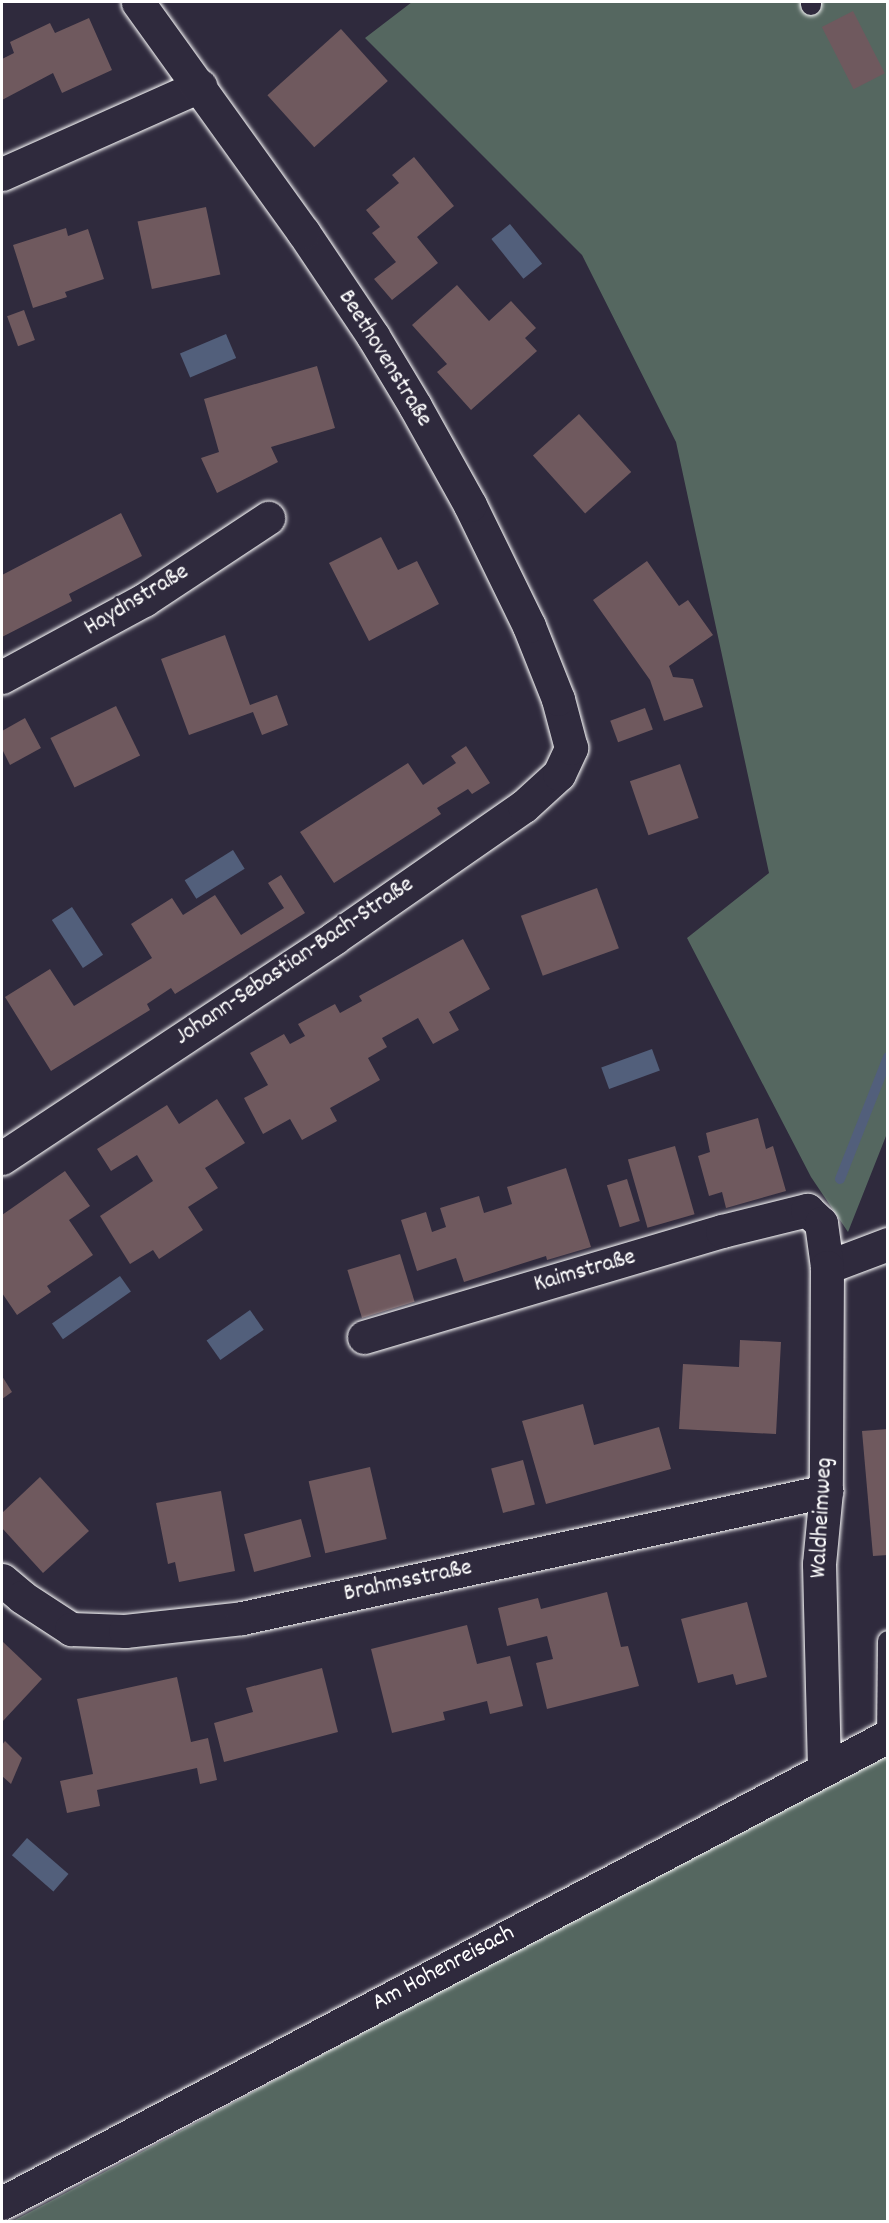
<!DOCTYPE html>
<html>
<head>
<meta charset="utf-8">
<style>
	body { margin:0 }
	#map { position:relative; width:889px; height:2223px; overflow:hidden; background:#2f2a3d; font-family:Dekko,sans-serif }
	div>[style] { position:absolute }
	[style*='--x'] { left:calc(var(--x)*1px); top:calc(var(--y)*1px); width:calc(var(--w)*1px); rotate:calc(var(--a)*1deg) }
	.green>* { inset:0; background:#556760 }
	.water>* { inset:0; background:#525f7b; transform-origin:0 0 }
	.stream>* { height:10px; margin:-5px; padding:0 5px; transform-origin:5px; border-radius:5px; background:#525f7b }
	.building>* { inset:0; background:#6f595e; transform-origin:0 0 }
	.roads { filter:drop-shadow(0 0 2px #fff) drop-shadow(0 0 2px #fff) }
	.service>* { height:20px; margin:-10px; padding:0 10px; transform-origin:10px; border-radius:10px; background:#2f2a3d }
	.minor>* { height:33px; margin:-16.5px; padding:0 16.5px; transform-origin:16.5px; border-radius:16.5px; background:#2f2a3d }
	span { translate:-50% -50%; white-space:nowrap; text-align:center; line-height:1.15; -webkit-text-stroke:4.5px #2f2a3d; paint-order:stroke }
	.street-label { font-size:24px; color:#fff }
	.frame { position:absolute; inset:0; border:3px solid #fff; pointer-events:none }
</style>
</head>
<body>
<div id="map">
	<div class="green">
		<i style="clip-path:polygon(412px 2px,887px 2px,888px 1131px,848px 1232px,811px 1177px,687px 938px,769px 873px,676px 442px,582px 255px,365px 38px)"></i>
		<i style="clip-path:polygon(887px 1750px,887px 2221px,11px 2222px,58px 2197px)"></i>
	</div>
	<div class="water">
		<i style="left:510px;top:224px;width:51px;height:24px;rotate:51deg"></i>
		<i style="left:226px;top:334px;width:26px;height:50px;rotate:67deg"></i>
		<i style="left:233px;top:850px;width:22px;height:57px;rotate:58deg"></i>
		<i style="left:72px;top:907px;width:57px;height:24px;rotate:57deg"></i>
		<i style="left:652px;top:1049px;width:23px;height:54px;rotate:70deg"></i>
		<i style="left:120px;top:1276px;width:19px;height:83px;rotate:55deg"></i>
		<i style="left:250px;top:1310px;width:24px;height:53px;rotate:55deg"></i>
		<i style="left:27px;top:1838px;width:55px;height:23px;rotate:41deg"></i>
	</div>
	<div class="stream">
		<i style="--x:840;--y:1179;--w:131;--a:-68.5"></i>
	</div>
	<div class="building">
		<i style="left:853px;top:11px;width:70px;height:35px;rotate:63deg"></i>
		<i style="clip-path:polygon(89px 18px,112px 70px,62px 93px,53px 73px,2px 100px,2px 59px,14px 53px,10px 42px,50px 23px,55px 33px)"></i>
		<i style="left:341px;top:29px;width:70px;height:99px;rotate:48deg"></i>
		<i style="clip-path:polygon(414px 157px,454px 206px,417px 237px,438px 263px,392px 300px,374px 279px,396px 262px,372px 233px,380px 227px,366px 210px,399px 183px,392px 175px)"></i>
		<i style="left:206px;top:207px;width:69px;height:70px;rotate:78deg"></i>
		<i style="clip-path:polygon(66px 228px,68px 236px,88px 229px,104px 279px,65px 292px,67px 297px,33px 308px,13px 245px)"></i>
		<i style="clip-path:polygon(457px 285px,489px 321px,511px 301px,536px 328px,525px 338px,537px 351px,471px 410px,437px 372px,447px 364px,412px 325px)"></i>
		<i style="left:24px;top:310px;width:32px;height:18px;rotate:70deg"></i>
		<i style="clip-path:polygon(317px 366px,335px 428px,271px 447px,278px 462px,217px 493px,201px 458px,219px 452px,204px 399px)"></i>
		<i style="left:579px;top:414px;width:78px;height:62px;rotate:48deg"></i>
		<i style="clip-path:polygon(121px 513px,142px 556px,69px 594px,72px 601px,2px 637px,2px 575px)"></i>
		<i style="clip-path:polygon(381px 537px,398px 570px,417px 561px,439px 604px,369px 641px,329px 563px)"></i>
		<i style="clip-path:polygon(647px 561px,679px 606px,688px 600px,713px 635px,669px 666px,673px 677px,693px 679px,703px 707px,664px 721px,650px 680px,593px 600px)"></i>
		<i style="clip-path:polygon(225px 635px,250px 705px,277px 695px,288px 725px,262px 735px,253px 712px,189px 735px,161px 659px)"></i>
		<i style="left:116px;top:706px;width:55px;height:73px;rotate:64deg"></i>
		<i style="left:645px;top:708px;width:23px;height:37px;rotate:70deg"></i>
		<i style="clip-path:polygon(25px 718px,41px 748px,10px 765px,2px 749px,2px 731px)"></i>
		<i style="clip-path:polygon(466px 746px,490px 783px,472px 794px,468px 789px,437px 808px,441px 814px,334px 883px,300px 832px,408px 763px,423px 785px,456px 763px,451px 756px)"></i>
		<i style="left:680px;top:764px;width:57px;height:53px;rotate:71deg"></i>
		<i style="clip-path:polygon(281px 875px,305px 913px,175px 994px,171px 988px,147px 1004px,150px 1010px,51px 1071px,5px 997px,50px 969px,74px 1006px,152px 958px,131px 924px,172px 898px,183px 915px,215px 895px,241px 935px,284px 908px,268px 883px)"></i>
		<i style="left:597px;top:888px;width:64px;height:81px;rotate:70deg"></i>
		<i style="clip-path:polygon(463px 939px,490px 989px,449px 1012px,459px 1030px,433px 1044px,418px 1018px,382px 1038px,387px 1047px,368px 1058px,380px 1080px,330px 1108px,337px 1121px,302px 1140px,290px 1119px,263px 1134px,244px 1098px,268px 1085px,250px 1053px,284px 1034px,290px 1044px,305px 1036px,298px 1024px,335px 1004px,340px 1013px,362px 1001px,359px 996px)"></i>
		<i style="clip-path:polygon(217px 1099px,245px 1143px,205px 1168px,218px 1188px,188px 1207px,203px 1230px,159px 1259px,153px 1250px,130px 1264px,100px 1216px,153px 1181px,137px 1155px,111px 1171px,97px 1149px,167px 1105px,179px 1124px)"></i>
		<i style="clip-path:polygon(758px 1118px,766px 1149px,773px 1146px,786px 1191px,726px 1208px,722px 1192px,709px 1196px,698px 1156px,710px 1152px,706px 1133px)"></i>
		<i style="left:675px;top:1146px;width:71px;height:49px;rotate:74deg"></i>
		<i style="clip-path:polygon(566px 1168px,591px 1247px,547px 1260px,546px 1256px,464px 1282px,456px 1258px,417px 1271px,401px 1220px,426px 1212px,432px 1232px,446px 1227px,440px 1208px,479px 1196px,484px 1213px,512px 1204px,507px 1187px)"></i>
		<i style="clip-path:polygon(65px 1171px,90px 1206px,69px 1220px,93px 1255px,47px 1286px,51px 1292px,17px 1315px,2px 1293px,2px 1215px)"></i>
		<i style="left:627px;top:1179px;width:44px;height:21px;rotate:73deg"></i>
		<i style="left:400px;top:1254px;width:50px;height:55px;rotate:73deg"></i>
		<i style="clip-path:polygon(740px 1340px,781px 1342px,776px 1434px,679px 1429px,683px 1364px,739px 1367px)"></i>
		<i style="clip-path:polygon(2px 1376px,12px 1392px,2px 1399px)"></i>
		<i style="clip-path:polygon(583px 1404px,594px 1445px,659px 1427px,671px 1469px,546px 1504px,522px 1421px)"></i>
		<i style="clip-path:polygon(888px 1429px,888px 1555px,873px 1556px,862px 1431px)"></i>
		<i style="left:523px;top:1460px;width:46px;height:33px;rotate:75deg"></i>
		<i style="left:370px;top:1467px;width:74px;height:63px;rotate:77deg"></i>
		<i style="clip-path:polygon(40px 1477px,89px 1531px,43px 1573px,2px 1528px,2px 1513px)"></i>
		<i style="clip-path:polygon(221px 1491px,235px 1571px,179px 1582px,175px 1562px,168px 1564px,156px 1503px)"></i>
		<i style="left:301px;top:1519px;width:39px;height:59px;rotate:75deg"></i>
		<i style="clip-path:polygon(607px 1592px,621px 1647px,628px 1646px,639px 1686px,547px 1709px,536px 1663px,553px 1659px,547px 1636px,507px 1646px,498px 1608px,538px 1598px,541px 1609px)"></i>
		<i style="clip-path:polygon(747px 1602px,767px 1677px,736px 1685px,733px 1674px,698px 1683px,681px 1619px)"></i>
		<i style="clip-path:polygon(467px 1625px,477px 1664px,510px 1656px,523px 1706px,490px 1714px,487px 1701px,443px 1712px,445px 1720px,392px 1733px,371px 1649px)"></i>
		<i style="clip-path:polygon(2px 1641px,42px 1679px,2px 1722px)"></i>
		<i style="clip-path:polygon(322px 1668px,338px 1732px,224px 1762px,214px 1723px,253px 1712px,246px 1688px)"></i>
		<i style="clip-path:polygon(177px 1677px,191px 1742px,208px 1738px,217px 1780px,200px 1784px,197px 1768px,97px 1790px,100px 1806px,67px 1813px,60px 1781px,93px 1774px,77px 1699px)"></i>
		<i style="clip-path:polygon(5px 1741px,22px 1758px,11px 1784px,2px 1776px,2px 1745px)"></i>
	</div>
	<div class="roads">
		<div class="service">
			<i style="--x:811;--y:2;--w:3;--a:90"></i>
			<i style="--x:887;--y:1737;--w:96;--a:-89.4"></i>
		</div>
		<div class="minor">
			<i style="--x:2;--y:174;--w:217;--a:-24"></i>
			<i style="--x:2;--y:677;--w:162;--a:-28.5"></i>
			<i style="--x:144;--y:600;--w:149;--a:-33.5"></i>
			<i style="--x:2;--y:1158;--w:398;--a:-33.5"></i>
			<i style="--x:334;--y:938;--w:231;--a:-34.8"></i>
			<i style="--x:524;--y:806;--w:47;--a:-42.4"></i>
			<i style="--x:559;--y:774;--w:29;--a:-65"></i>
			<i style="--x:571;--y:748;--w:51;--a:-104.9"></i>
			<i style="--x:558;--y:699;--w:79;--a:-111.7"></i>
			<i style="--x:529;--y:626;--w:135;--a:-116"></i>
			<i style="--x:470;--y:505;--w:113;--a:-119.1"></i>
			<i style="--x:415;--y:406;--w:82;--a:-121"></i>
			<i style="--x:373;--y:336;--w:125;--a:-123.9"></i>
			<i style="--x:303;--y:232;--w:283;--a:-125.7"></i>
			<i style="--x:827;--y:1267;--w:65;--a:-20.7"></i>
			<i style="--x:364;--y:1337;--w:373;--a:-16.5"></i>
			<i style="--x:722;--y:1231;--w:88;--a:-13.9"></i>
			<i style="--x:807;--y:1210;--w:19;--a:43"></i>
			<i style="--x:821;--y:1223;--w:44;--a:82.2"></i>
			<i style="--x:827;--y:1267;--w:224;--a:90.3"></i>
			<i style="--x:826;--y:1491;--w:73;--a:95.5"></i>
			<i style="--x:819;--y:1564;--w:205;--a:88.6"></i>
			<i style="--x:2;--y:1580;--w:26;--a:40"></i>
			<i style="--x:22;--y:1597;--w:59;--a:33.1"></i>
			<i style="--x:71;--y:1629;--w:54;--a:2.1"></i>
			<i style="--x:125;--y:1631;--w:118;--a:-6.3"></i>
			<i style="--x:242;--y:1618;--w:598;--a:-12.27"></i>
			<i style="--x:2;--y:2203;--w:1002;--a:-27.79"></i>
		</div>
	</div>
	<div class="street-label">
		<span style="left:384px;top:359px;rotate:58deg">Beethovenstraße</span>
		<span style="left:137px;top:601px;rotate:-31deg">Haydnstraße</span>
		<span style="left:295px;top:962px;rotate:-34deg">Johann-Sebastian-Bach-Straße</span>
		<span style="left:585px;top:1272px;rotate:-16deg">Kaimstraße</span>
		<span style="left:823px;top:1518px;rotate:-87deg">Waldheimweg</span>
		<span style="left:408px;top:1582px;rotate:-12deg">Brahmsstraße</span>
		<span style="left:444px;top:1969px;rotate:-28deg">Am Hohenreisach</span>
	</div>
	<div class="frame"></div>
</div>
</body>
</html>
